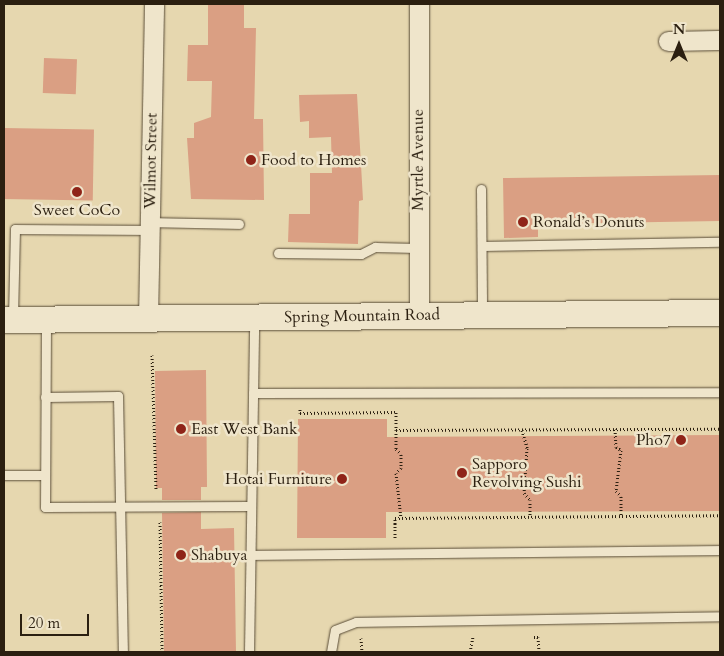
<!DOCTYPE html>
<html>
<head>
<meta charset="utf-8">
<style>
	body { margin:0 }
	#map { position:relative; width:724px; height:656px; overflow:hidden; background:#e6d7af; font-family:Cardo,serif }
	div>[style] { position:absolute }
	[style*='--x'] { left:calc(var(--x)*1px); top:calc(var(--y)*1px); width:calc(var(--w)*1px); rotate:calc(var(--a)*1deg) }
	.building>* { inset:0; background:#da9f83; transform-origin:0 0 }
	.path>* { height:3px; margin-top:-1.5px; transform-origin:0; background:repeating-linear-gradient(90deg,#2b1f10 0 1px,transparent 0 3.5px) }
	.roads { filter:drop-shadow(0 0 1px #5a4d38) drop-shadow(0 0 1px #5a4d38) }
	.service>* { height:9px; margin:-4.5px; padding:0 4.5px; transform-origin:4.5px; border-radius:4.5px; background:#efe5cb }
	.minor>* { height:19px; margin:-9.5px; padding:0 9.5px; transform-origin:9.5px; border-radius:9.5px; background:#efe5cb }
	.secondary>* { height:26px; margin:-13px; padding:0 13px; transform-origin:13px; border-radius:13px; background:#efe5cb }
	.dots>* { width:14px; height:14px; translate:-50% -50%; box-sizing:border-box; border:2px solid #efe5cb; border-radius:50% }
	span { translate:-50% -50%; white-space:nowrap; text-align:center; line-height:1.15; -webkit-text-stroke:5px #efe5cb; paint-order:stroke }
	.poi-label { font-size:16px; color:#2b1f10 }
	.left { translate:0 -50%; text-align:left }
	.right { translate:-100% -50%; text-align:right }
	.street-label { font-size:16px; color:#2b1f10 }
	.frame { position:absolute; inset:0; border:5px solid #2b1f10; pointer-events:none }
	.north { position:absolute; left:654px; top:20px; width:50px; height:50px; -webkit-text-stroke:4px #efe5cb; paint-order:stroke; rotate:0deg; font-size:14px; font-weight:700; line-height:20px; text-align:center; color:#2b1f10 }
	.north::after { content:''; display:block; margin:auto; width:18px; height:22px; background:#2b1f10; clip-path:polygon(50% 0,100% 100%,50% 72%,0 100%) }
	.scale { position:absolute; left:20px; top:614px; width:69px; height:22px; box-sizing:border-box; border:2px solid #2b1f10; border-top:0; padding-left:6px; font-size:15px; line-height:18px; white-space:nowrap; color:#2b1f10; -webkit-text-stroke:4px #efe5cb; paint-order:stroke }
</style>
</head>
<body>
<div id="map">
	<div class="building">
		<i style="clip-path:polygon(208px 4px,244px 4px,244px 28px,256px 28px,254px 119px,263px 119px,264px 200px,191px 199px,187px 138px,194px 138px,194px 123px,211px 117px,212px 81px,187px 81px,188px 45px,208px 45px)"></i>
		<i style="left:44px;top:58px;width:33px;height:35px;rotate:2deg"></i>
		<i style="clip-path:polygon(357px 94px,363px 200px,359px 201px,358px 244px,288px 242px,289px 214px,310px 214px,310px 173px,332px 173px,331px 137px,309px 138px,309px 121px,300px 122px,299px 95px)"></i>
		<i style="left:4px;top:128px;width:90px;height:71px;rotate:1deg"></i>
		<i style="clip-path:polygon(720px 175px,720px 221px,538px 224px,538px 237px,504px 238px,503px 178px)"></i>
		<i style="clip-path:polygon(206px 370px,207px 487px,201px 487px,201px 500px,162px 500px,162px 488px,156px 488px,155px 371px)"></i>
		<i style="clip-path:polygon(298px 419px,387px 419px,387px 437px,720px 435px,720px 511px,386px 512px,386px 538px,297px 538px)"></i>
		<i style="clip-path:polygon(201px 512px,201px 529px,234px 528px,236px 652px,164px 652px,162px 513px)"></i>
	</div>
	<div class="path">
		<i style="--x:152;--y:355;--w:134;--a:88.3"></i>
		<i style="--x:300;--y:409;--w:4;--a:90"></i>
		<i style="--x:300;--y:413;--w:96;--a:-0.6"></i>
		<i style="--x:396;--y:412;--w:18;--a:90"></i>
		<i style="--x:396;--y:430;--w:324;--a:-0.2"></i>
		<i style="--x:615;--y:429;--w:18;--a:87"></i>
		<i style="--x:616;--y:447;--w:6;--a:31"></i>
		<i style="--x:621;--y:450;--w:41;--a:97"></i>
		<i style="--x:616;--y:491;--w:7;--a:45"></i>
		<i style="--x:621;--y:496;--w:20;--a:90"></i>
		<i style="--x:396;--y:430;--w:19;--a:90"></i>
		<i style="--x:396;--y:449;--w:7;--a:45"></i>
		<i style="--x:401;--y:454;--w:14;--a:90"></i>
		<i style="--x:401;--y:468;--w:7;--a:135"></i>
		<i style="--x:396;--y:473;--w:45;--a:83.7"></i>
		<i style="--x:522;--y:430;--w:19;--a:74"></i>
		<i style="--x:527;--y:448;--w:45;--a:93.8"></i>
		<i style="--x:524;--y:493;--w:9;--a:49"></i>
		<i style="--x:530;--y:500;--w:17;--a:90"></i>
		<i style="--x:160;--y:522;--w:130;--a:89.1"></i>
		<i style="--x:395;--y:538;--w:20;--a:-90"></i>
		<i style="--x:395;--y:518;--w:325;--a:-0.5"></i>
		<i style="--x:534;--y:637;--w:4;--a:0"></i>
		<i style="--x:538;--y:637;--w:15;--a:86"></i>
		<i style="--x:361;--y:638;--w:14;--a:86"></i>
		<i style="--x:470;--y:652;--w:15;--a:-79"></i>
	</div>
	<div class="roads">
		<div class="service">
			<i style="--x:481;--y:189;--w:123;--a:89.5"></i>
			<i style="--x:150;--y:222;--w:89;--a:1.3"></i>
			<i style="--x:482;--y:246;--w:238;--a:-1"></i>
			<i style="--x:278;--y:253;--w:83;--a:0.7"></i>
			<i style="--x:361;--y:254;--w:16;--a:-27"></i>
			<i style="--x:375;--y:247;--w:42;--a:1.4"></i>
			<i style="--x:13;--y:317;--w:88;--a:-88.7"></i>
			<i style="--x:15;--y:229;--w:135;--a:0.4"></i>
			<i style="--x:46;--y:322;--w:185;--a:90.3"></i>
			<i style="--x:45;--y:507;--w:204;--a:-0.3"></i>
			<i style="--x:253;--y:393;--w:467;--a:-0.1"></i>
			<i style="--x:45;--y:397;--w:73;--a:-0.8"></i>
			<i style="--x:118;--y:396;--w:256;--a:88.9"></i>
			<i style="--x:4;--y:475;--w:41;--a:0"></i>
			<i style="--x:250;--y:555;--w:470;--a:-0.6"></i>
			<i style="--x:249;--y:652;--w:332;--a:-89.1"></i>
			<i style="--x:331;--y:652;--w:22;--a:-80"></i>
			<i style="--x:335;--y:630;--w:22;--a:-21"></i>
			<i style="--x:356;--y:622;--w:364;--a:-0.9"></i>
		</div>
		<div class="minor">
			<i style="--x:419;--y:4;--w:312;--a:90"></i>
			<i style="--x:668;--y:41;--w:52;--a:-1.1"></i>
			<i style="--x:148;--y:319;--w:315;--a:-88.9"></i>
		</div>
		<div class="secondary">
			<i style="--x:4;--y:320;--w:716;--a:-0.56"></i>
		</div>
	</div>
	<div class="dots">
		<i style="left:251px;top:160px;background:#8f2418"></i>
		<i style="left:77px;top:192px;background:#8f2418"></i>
		<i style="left:523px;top:222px;background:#8f2418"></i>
		<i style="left:181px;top:429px;background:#8f2418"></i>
		<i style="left:681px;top:440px;background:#8f2418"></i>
		<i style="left:462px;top:473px;background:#8f2418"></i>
		<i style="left:342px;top:479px;background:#8f2418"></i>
		<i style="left:181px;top:555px;background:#8f2418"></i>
	</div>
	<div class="poi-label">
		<span class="left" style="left:261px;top:160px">Food to Homes</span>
		<span style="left:77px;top:210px">Sweet CoCo</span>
		<span class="left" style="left:533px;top:222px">Ronald’s Donuts</span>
		<span class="left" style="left:191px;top:429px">East West Bank</span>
		<span class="right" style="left:671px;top:440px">Pho7</span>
		<span class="left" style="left:472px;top:473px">Sapporo<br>Revolving Sushi</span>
		<span class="right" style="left:332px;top:479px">Hotai Furniture</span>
		<span class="left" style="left:191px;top:555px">Shabuya</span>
	</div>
	<div class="street-label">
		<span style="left:418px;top:160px;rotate:-90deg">Myrtle Avenue</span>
		<span style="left:151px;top:161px;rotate:-89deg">Wilmot Street</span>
		<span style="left:362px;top:316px;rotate:-1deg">Spring Mountain Road</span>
	</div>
	<div class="frame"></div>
	<div class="north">N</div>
	<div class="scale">20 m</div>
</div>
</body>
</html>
